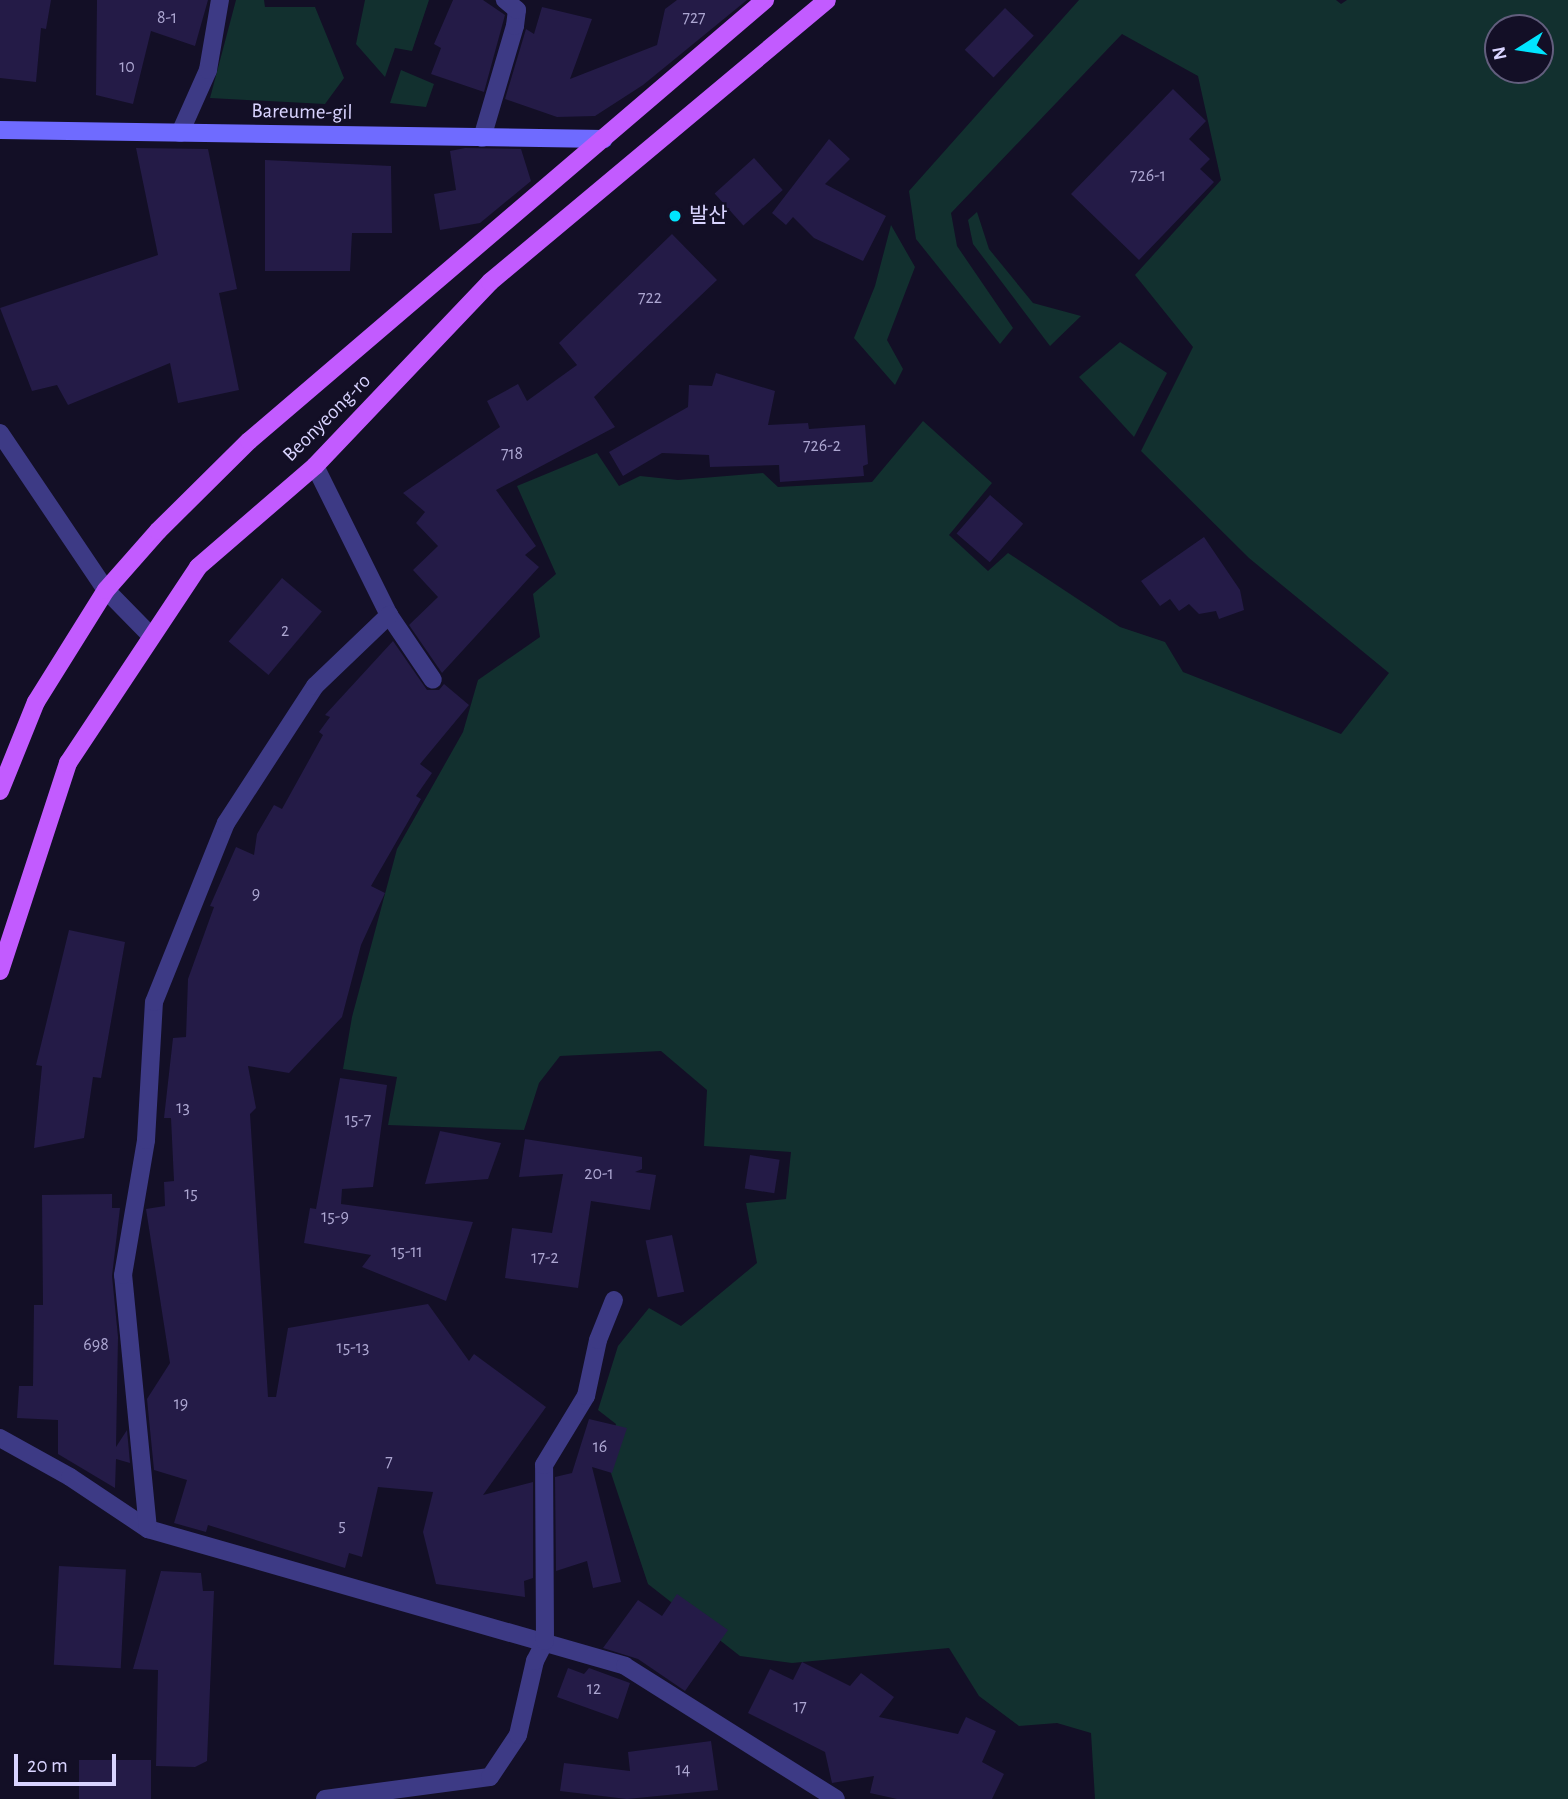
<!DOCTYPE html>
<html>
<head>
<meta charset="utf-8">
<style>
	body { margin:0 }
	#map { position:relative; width:1568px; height:1799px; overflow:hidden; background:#130f26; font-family:"Alegreya Sans","Noto Sans KR",sans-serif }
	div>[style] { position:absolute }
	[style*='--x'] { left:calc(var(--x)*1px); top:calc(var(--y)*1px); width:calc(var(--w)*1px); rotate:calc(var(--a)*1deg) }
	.green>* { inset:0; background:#12302f }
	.building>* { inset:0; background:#241b47; transform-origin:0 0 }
	.street>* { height:18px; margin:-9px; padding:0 9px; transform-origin:9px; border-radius:9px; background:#3d3a85 }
	.secondary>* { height:18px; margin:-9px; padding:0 9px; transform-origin:9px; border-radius:9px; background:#6f6bff }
	.primary>* { height:18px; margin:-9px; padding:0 9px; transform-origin:9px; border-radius:9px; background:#c25bff }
	.dots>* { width:19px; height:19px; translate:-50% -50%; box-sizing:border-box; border:4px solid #130f26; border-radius:50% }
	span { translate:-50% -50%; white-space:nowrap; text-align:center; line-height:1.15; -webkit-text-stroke:5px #130f26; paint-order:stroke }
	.number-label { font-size:18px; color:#aca6d1 }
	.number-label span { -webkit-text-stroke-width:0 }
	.street-label { font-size:21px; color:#d9d4ff }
	.poi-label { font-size:21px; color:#d9d4ff }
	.left { translate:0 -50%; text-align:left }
	.north { position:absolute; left:1484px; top:14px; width:70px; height:70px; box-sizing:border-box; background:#130f26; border:2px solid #625e7d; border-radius:50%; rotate:258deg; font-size:19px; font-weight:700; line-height:28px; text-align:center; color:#d9d4ff }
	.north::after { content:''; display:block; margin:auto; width:24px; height:32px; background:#00e5ff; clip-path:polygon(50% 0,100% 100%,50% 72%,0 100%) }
	.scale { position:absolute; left:14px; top:1754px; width:102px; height:32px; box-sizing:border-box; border:4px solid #d9d4ff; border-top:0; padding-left:9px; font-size:21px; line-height:24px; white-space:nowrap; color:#d9d4ff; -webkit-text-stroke:5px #130f26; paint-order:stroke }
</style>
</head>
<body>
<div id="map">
	<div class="green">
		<i style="clip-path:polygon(236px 0,264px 0,265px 7px,315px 7px,344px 78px,325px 104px,210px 98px)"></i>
		<i style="clip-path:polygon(365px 0,429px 0,412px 51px,395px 48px,385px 77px,356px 44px)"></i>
		<i style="clip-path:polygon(evenodd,1079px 0,1336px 0,1341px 4px,1347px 0,1568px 0,1568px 1799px,1095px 1799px,1091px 1733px,1057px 1723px,1019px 1726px,979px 1696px,949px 1648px,792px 1663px,740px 1656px,648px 1584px,606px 1458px,616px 1424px,598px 1410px,618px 1346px,649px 1308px,681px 1326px,757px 1263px,746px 1203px,786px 1199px,791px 1152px,704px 1146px,707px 1090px,661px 1051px,560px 1056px,539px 1083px,524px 1130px,388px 1125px,397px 1077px,343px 1069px,352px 1017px,397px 849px,463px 732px,478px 680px,540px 637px,533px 594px,556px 574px,517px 486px,597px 453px,619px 486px,640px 476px,678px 480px,763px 473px,778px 487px,872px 482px,923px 421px,992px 483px,949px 535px,988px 571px,1008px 553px,1120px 627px,1165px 642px,1183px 672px,1341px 734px,1389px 673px,1249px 558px,1141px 451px,1193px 347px,1135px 275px,1221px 180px,1198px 76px,1122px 34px,951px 213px,957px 246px,1013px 328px,1000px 344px,916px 239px,909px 191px,1079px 0,1498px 28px,1540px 28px,1540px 70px,1498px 70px,1498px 28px)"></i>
		<i style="clip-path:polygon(401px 70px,434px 84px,426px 107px,390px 103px)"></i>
		<i style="clip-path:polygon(977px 212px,989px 249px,1033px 303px,1081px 316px,1050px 346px,973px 244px,968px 220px)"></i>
		<i style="clip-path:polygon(891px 225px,915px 267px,887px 340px,903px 369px,895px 385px,854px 338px,875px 286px)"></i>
		<i style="clip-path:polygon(1120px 342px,1167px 373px,1134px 437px,1079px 377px)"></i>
	</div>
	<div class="building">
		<i style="clip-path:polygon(0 0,51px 0,46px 29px,41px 28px,36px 82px,0 78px)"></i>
		<i style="clip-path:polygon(97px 0,208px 0,195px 46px,151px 31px,133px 104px,96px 95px)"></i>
		<i style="clip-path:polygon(453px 0,483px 0,505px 15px,484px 92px,431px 74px,441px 48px,434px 44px)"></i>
		<i style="clip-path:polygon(677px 0,747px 0,643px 85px,595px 116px,557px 117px,505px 99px,526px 29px,534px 34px,542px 7px,592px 19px,570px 79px,657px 45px,665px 9px)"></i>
		<i style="left:1005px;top:8px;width:40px;height:58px;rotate:44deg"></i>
		<i style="clip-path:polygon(1173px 89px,1206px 121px,1189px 139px,1210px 159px,1200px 169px,1214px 182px,1139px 260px,1071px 194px)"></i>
		<i style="clip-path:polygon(829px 139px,850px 159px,825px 184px,886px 216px,863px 261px,814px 238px,793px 217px,786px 225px,772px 213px)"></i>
		<i style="clip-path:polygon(136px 148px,208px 149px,237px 289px,219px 293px,239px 390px,178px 403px,170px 363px,68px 405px,57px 385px,32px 391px,0 308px,158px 255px)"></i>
		<i style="clip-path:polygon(465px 148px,521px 149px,531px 181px,480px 223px,440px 230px,434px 194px,456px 190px,450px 151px)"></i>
		<i style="left:754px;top:158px;width:43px;height:53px;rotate:48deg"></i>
		<i style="clip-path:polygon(265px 160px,391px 166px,392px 233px,352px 233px,350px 271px,265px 271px)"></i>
		<i style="clip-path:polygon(672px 234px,717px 280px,594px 397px,615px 427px,496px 490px,536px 546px,525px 555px,539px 567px,442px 673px,409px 625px,438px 597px,413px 570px,438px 546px,416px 523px,425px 512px,403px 493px,500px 427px,487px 401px,518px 384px,527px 401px,577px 365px,559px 343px)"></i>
		<i style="clip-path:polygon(716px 373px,775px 391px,768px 425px,808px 423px,809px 429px,865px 425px,868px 464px,863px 466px,864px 476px,780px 482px,779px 465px,710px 467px,709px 455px,662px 453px,623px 476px,609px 452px,688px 407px,689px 385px,712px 386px)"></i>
		<i style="left:990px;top:495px;width:44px;height:51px;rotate:41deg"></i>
		<i style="clip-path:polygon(1204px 537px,1240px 590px,1244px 610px,1219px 619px,1216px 611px,1199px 614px,1189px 604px,1179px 611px,1170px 599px,1160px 606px,1141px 581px)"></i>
		<i style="left:282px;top:578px;width:52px;height:83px;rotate:40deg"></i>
		<i style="clip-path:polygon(393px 641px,427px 690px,439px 690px,444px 684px,469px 705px,420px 764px,432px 773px,416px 796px,421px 799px,371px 886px,385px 893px,361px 945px,342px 1017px,289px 1073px,248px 1066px,256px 1108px,250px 1114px,268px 1397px,276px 1397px,288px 1328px,428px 1304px,469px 1361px,474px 1354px,546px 1407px,483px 1495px,533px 1482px,533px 1578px,524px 1581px,525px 1597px,436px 1584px,423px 1532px,433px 1492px,378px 1487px,362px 1557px,349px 1553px,345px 1568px,208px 1525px,206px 1532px,174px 1523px,187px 1480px,154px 1470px,147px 1399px,170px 1363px,146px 1209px,165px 1206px,164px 1182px,174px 1181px,171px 1118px,164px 1118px,173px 1038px,186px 1037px,188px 979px,214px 907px,210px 906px,236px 847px,254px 855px,257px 834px,274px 805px,282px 809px,323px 735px,319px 732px,330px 717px,325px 715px)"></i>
		<i style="clip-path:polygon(69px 930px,125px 942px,101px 1078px,93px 1077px,84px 1138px,34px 1148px,42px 1066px,36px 1065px)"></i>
		<i style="clip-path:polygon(340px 1078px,387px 1085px,373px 1187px,342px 1189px,341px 1204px,473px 1222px,446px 1301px,362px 1267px,371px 1255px,304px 1243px,310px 1208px,316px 1209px)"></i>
		<i style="clip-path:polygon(440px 1131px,501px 1143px,488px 1179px,425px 1184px)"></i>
		<i style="clip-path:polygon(525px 1139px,642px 1157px,642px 1169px,635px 1172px,656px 1175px,650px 1210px,591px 1201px,578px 1288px,505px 1278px,512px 1228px,552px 1233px,563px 1174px,519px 1177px)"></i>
		<i style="left:750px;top:1155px;width:30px;height:34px;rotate:9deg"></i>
		<i style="clip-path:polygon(112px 1194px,112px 1208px,120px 1208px,112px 1276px,118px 1337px,116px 1447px,127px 1430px,130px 1463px,116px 1459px,115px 1488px,58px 1454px,58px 1420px,17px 1418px,19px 1386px,33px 1386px,34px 1305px,43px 1305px,42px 1195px)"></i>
		<i style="left:672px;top:1235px;width:58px;height:27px;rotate:78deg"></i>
		<i style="clip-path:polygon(589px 1419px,627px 1428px,612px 1473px,592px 1467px,621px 1582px,593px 1588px,587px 1561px,556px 1571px,555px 1477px,572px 1473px)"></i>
		<i style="left:59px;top:1566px;width:67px;height:99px;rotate:3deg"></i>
		<i style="clip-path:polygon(161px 1571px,201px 1573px,203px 1591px,214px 1591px,207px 1761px,195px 1767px,156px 1766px,158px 1670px,133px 1669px)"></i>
		<i style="clip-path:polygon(677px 1594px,728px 1630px,685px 1691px,638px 1659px,603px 1648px,638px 1600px,662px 1616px)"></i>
		<i style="clip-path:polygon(802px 1662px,850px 1686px,861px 1673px,894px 1697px,879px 1717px,958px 1734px,966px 1717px,996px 1731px,982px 1762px,1004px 1774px,992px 1799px,897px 1799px,870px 1793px,874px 1776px,832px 1783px,825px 1752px,748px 1713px,770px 1669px,793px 1680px)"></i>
		<i style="clip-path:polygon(568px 1668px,584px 1674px,589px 1668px,630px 1683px,618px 1719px,557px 1697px)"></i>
		<i style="clip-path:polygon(711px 1741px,718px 1790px,627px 1799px,560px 1791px,564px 1763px,630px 1771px,628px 1752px)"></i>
		<i style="left:79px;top:1760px;width:72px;height:39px"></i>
	</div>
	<div class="street">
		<i style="--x:180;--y:133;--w:69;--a:-66"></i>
		<i style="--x:208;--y:70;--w:71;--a:-80.3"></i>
		<i style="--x:482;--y:138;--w:117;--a:-73.6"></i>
		<i style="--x:515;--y:26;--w:16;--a:-83"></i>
		<i style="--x:517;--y:10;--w:16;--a:-140"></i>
		<i style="--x:0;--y:433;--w:189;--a:56"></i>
		<i style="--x:106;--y:590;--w:63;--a:45.6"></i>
		<i style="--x:315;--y:466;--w:166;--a:63.6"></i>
		<i style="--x:389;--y:615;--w:78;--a:55.9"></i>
		<i style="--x:0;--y:1438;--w:80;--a:29.1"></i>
		<i style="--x:70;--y:1477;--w:94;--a:33.7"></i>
		<i style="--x:148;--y:1529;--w:496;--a:16"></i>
		<i style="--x:625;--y:1666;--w:249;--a:32.2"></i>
		<i style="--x:148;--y:1529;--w:255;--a:-95.6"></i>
		<i style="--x:123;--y:1275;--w:137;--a:-80.3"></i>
		<i style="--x:146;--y:1140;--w:138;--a:-86.7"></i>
		<i style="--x:154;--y:1002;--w:193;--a:-68.1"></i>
		<i style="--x:226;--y:823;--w:163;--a:-57"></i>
		<i style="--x:315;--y:686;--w:103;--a:-43.8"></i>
		<i style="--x:325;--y:1799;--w:166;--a:-7.6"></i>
		<i style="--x:490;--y:1777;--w:50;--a:-56.3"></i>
		<i style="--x:518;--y:1735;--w:76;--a:-77.1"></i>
		<i style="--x:535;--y:1661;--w:22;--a:-63"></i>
		<i style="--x:545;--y:1641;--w:176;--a:-90.3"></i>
		<i style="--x:544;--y:1465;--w:81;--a:-58.7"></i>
		<i style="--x:586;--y:1396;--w:57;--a:-77.9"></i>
		<i style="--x:598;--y:1340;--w:43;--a:-68.2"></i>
	</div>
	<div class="secondary">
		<i style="--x:0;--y:130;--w:604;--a:0.85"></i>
	</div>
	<div class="primary">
		<i style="--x:0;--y:791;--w:96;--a:-68"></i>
		<i style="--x:36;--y:702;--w:132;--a:-58"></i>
		<i style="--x:106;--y:590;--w:79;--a:-48.6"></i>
		<i style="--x:158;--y:531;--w:128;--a:-44.7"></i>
		<i style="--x:249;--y:441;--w:679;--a:-40.52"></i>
		<i style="--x:0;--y:971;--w:219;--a:-71.9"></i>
		<i style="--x:68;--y:763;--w:235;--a:-56.4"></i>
		<i style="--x:198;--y:567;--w:155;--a:-40.8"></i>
		<i style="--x:315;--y:466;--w:254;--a:-46.4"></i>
		<i style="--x:490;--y:282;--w:439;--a:-39.9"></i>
	</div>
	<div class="dots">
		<i style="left:675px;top:216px;background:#00e5ff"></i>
	</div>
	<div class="number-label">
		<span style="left:167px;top:18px">8-1</span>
		<span style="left:694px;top:18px">727</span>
		<span style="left:127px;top:67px">10</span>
		<span style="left:1148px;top:176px">726-1</span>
		<span style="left:650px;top:298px">722</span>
		<span style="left:822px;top:446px">726-2</span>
		<span style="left:512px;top:454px">718</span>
		<span style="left:285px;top:631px">2</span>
		<span style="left:256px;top:894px">9</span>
		<span style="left:183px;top:1108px">13</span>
		<span style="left:358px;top:1120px">15-7</span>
		<span style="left:599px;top:1174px">20-1</span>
		<span style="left:191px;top:1194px">15</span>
		<span style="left:335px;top:1217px">15-9</span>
		<span style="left:407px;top:1252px">15-11</span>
		<span style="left:545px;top:1258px">17-2</span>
		<span style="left:96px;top:1345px">698</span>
		<span style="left:353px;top:1348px">15-13</span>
		<span style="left:181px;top:1404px">19</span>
		<span style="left:600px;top:1447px">16</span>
		<span style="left:389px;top:1462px">7</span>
		<span style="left:342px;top:1526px">5</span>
		<span style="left:594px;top:1689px">12</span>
		<span style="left:800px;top:1707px">17</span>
		<span style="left:683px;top:1770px">14</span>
	</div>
	<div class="street-label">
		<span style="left:302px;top:112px;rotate:1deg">Bareume-gil</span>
		<span style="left:327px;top:418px;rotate:-45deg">Beonyeong-ro</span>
	</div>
	<div class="poi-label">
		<span class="left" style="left:689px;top:216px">발산</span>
	</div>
	<div class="north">N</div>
	<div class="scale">20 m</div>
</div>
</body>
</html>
